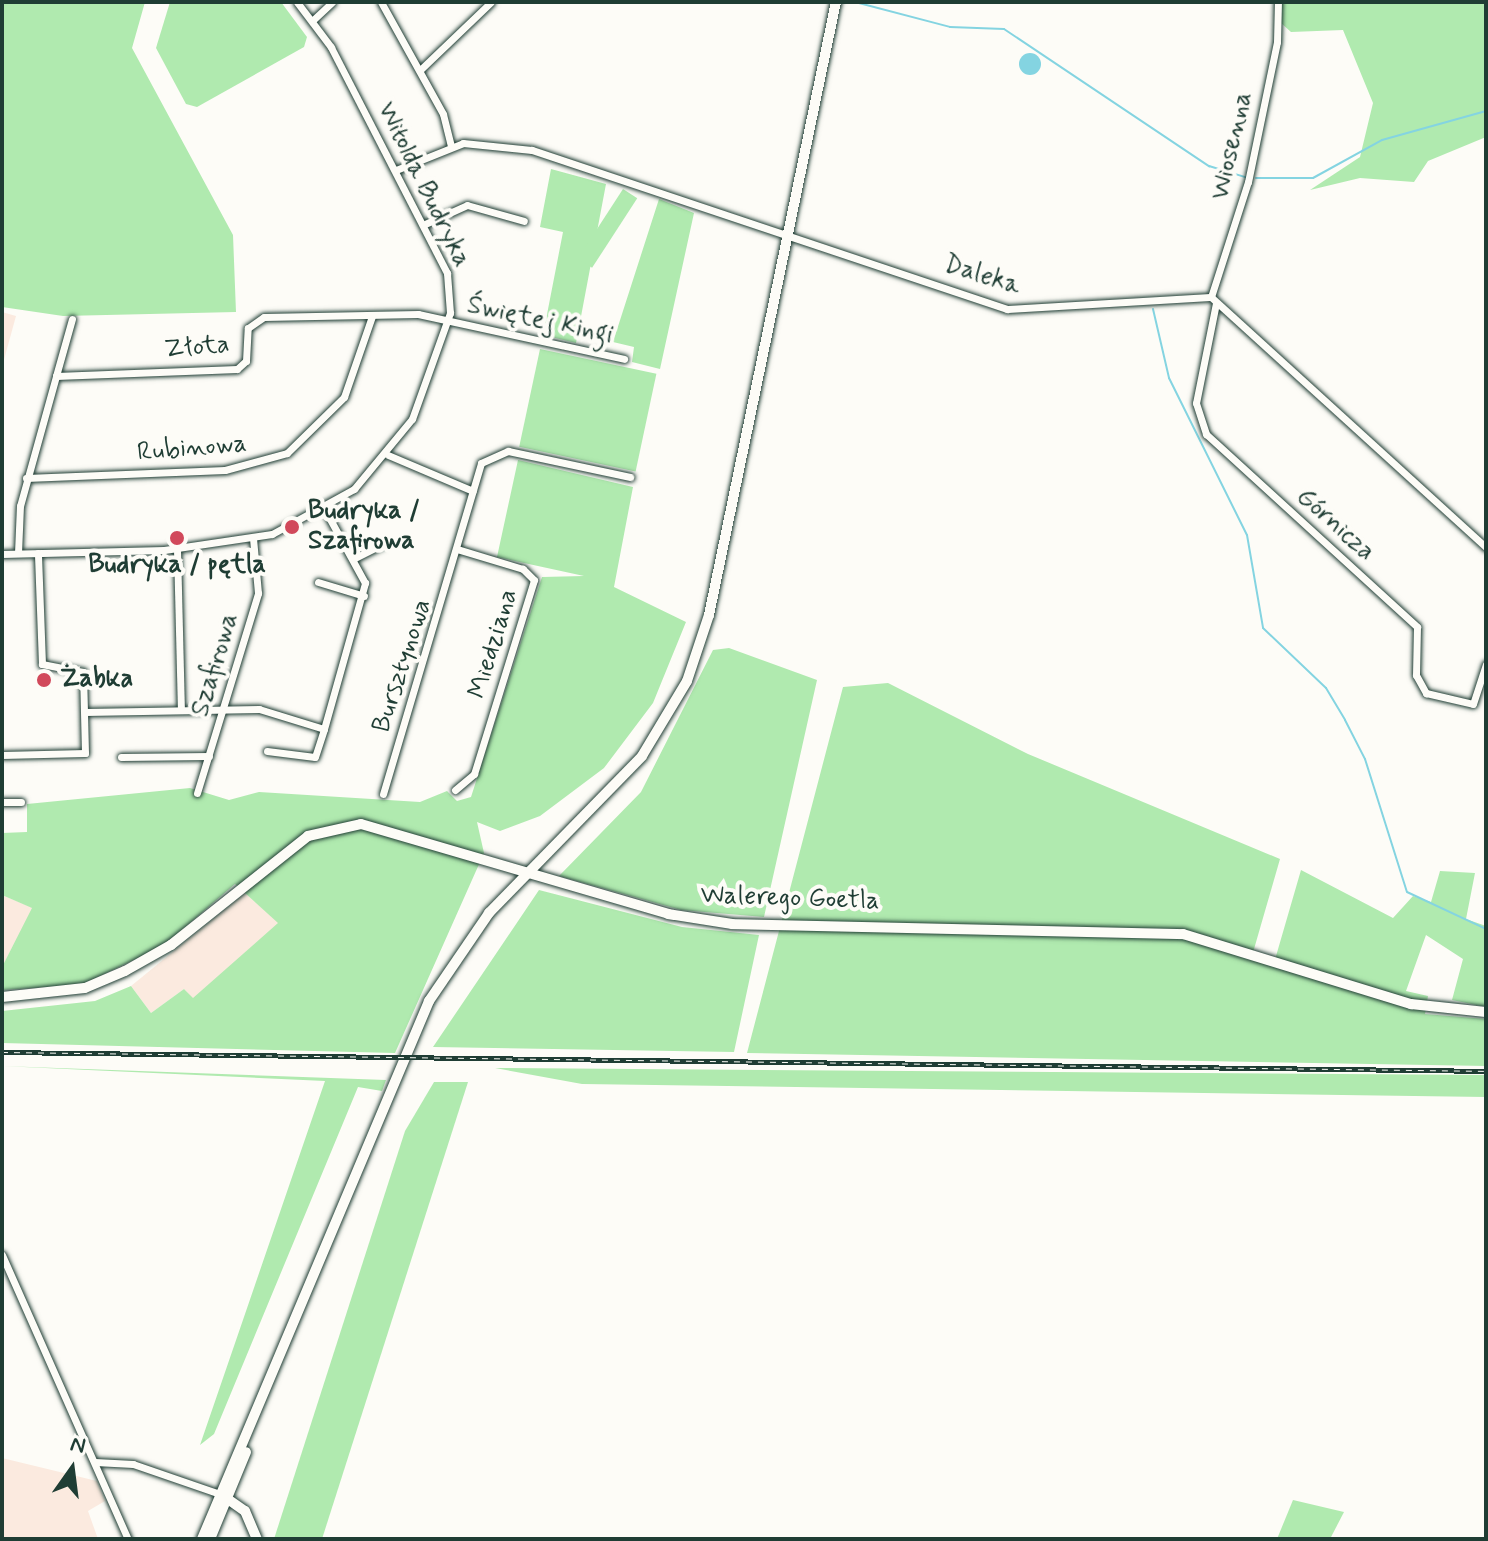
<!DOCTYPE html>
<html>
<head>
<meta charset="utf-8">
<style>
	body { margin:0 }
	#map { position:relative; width:1488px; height:1541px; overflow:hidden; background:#fdfcf7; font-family:Mynerve,sans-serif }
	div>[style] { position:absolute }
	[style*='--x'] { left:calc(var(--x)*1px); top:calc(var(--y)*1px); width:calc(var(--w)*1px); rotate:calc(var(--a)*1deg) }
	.built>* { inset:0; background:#fbeadf }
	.green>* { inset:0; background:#b0eaaf; transform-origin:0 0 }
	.water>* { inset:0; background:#84d4e1 }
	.round { border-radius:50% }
	.stream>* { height:2px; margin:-1px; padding:0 1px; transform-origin:1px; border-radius:1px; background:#84d4e1 }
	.roads { filter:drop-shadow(0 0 2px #1f3d34) drop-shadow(0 0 2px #1f3d34) }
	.street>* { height:7px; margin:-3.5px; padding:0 3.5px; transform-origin:3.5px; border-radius:3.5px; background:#fdfcf7 }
	.secondary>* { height:10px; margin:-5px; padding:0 5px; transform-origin:5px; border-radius:5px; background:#fdfcf7 }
	.rail>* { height:5px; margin-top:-2.5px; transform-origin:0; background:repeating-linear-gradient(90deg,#fdfcf7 0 6px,#1f3d34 0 12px); box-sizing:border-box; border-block:2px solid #1f3d34 }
	.dots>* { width:22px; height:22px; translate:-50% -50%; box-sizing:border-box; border:4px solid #fdfcf7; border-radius:50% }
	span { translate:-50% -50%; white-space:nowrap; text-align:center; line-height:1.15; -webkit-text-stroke:8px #fdfcf7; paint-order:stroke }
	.street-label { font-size:26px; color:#1f3d34 }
	.poi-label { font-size:26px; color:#1f3d34; font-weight:700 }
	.left { translate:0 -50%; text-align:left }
	.frame { position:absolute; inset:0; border:4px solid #1f3d34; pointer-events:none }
	.north { position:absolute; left:32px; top:1429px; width:80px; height:80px; -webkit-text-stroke:6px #fdfcf7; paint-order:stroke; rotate:14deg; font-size:22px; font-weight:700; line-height:32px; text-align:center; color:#1f3d34 }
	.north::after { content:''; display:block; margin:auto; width:28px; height:36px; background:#1f3d34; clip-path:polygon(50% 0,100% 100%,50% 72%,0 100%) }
</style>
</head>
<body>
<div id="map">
	<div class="built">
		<i style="clip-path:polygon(2px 312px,16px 316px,2px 367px)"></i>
		<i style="clip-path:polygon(245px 893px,279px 923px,193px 999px,184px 989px,151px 1013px,131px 986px)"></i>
		<i style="clip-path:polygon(2px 895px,33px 908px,2px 967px)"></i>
		<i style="clip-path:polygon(2px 1458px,97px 1481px,105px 1501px,88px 1511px,98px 1539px,2px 1539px)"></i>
	</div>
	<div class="green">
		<i style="clip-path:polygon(2px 2px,145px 2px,132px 48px,233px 235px,236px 312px,63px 316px,2px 307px)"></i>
		<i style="clip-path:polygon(170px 2px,281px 2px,307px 37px,304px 47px,197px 107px,186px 104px,156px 48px)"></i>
		<i style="clip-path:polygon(1280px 2px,1486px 2px,1486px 137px,1428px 161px,1414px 182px,1360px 178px,1310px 190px,1360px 157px,1373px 103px,1343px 30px,1291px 32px,1281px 23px)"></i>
		<i style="clip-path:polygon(551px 169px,606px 184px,576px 343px,543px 335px,563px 232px,540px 227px)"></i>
		<i style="left:623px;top:189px;width:17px;height:83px;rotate:33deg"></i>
		<i style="clip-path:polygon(659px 199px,694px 213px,660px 369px,632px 362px,634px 347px,613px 342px)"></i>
		<i style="left:540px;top:349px;width:119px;height:100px;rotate:12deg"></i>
		<i style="clip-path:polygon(518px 460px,633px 487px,614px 587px,686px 622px,653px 703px,604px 768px,540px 816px,500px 831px,477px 822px,484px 853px,395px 1053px,2px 1043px,2px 1011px,95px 1001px,131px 986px,151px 1013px,184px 989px,193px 998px,278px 923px,235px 884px,163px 946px,81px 985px,2px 990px,2px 967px,32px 908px,2px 895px,2px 833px,27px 832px,27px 804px,190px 788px,229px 800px,259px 792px,420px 802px,447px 791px,457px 801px,471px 797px,542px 577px,584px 576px,497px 557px)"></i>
		<i style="clip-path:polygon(729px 648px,817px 680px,764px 917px,681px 910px,559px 876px,641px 792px,713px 650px)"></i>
		<i style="clip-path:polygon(888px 683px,1028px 754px,1280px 859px,1252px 956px,1274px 963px,1301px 870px,1393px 918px,1413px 896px,1431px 902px,1440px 871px,1475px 873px,1466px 919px,1486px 926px,1486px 1007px,1452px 1000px,1463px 959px,1426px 935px,1406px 991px,1428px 996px,1425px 1014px,1486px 1019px,1486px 1066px,747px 1053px,843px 687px)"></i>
		<i style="clip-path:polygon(539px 890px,682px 927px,759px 935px,734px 1052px,433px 1047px)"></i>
		<i style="clip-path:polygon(2px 1066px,386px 1080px,382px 1091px,358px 1087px,214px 1434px,200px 1445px,325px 1081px)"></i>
		<i style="clip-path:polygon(495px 1068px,1486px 1075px,1486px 1097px,582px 1084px)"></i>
		<i style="clip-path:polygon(434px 1082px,468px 1082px,322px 1539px,274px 1539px,405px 1131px)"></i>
		<i style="clip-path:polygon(1293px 1500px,1344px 1512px,1330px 1539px,1277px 1539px)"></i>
	</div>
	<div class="water">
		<i class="round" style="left:1019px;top:53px;width:22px;height:22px"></i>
	</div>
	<div class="stream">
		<i style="--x:855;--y:2;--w:98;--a:14.7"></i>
		<i style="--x:950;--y:27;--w:54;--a:2.1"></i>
		<i style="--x:1004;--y:29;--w:247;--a:33.8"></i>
		<i style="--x:1209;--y:166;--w:38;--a:17"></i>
		<i style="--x:1256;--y:178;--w:57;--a:0"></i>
		<i style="--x:1313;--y:178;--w:79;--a:-28.8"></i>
		<i style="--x:1382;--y:140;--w:108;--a:-15.6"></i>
		<i style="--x:1153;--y:309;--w:71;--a:76.9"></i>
		<i style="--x:1169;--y:378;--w:175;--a:63.6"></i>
		<i style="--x:1247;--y:535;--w:94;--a:80.2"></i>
		<i style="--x:1263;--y:628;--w:87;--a:43.6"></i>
		<i style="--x:1326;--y:688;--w:37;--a:59"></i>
		<i style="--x:1345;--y:720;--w:44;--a:62.9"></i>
		<i style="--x:1365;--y:759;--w:139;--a:72.5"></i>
		<i style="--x:1407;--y:892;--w:87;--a:25.1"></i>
	</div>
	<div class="roads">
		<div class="street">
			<i style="--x:381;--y:2;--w:128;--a:61"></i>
			<i style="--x:443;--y:114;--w:32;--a:76"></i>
			<i style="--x:313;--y:20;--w:26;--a:-43"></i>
			<i style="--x:420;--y:70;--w:98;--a:-43.8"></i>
			<i style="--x:396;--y:170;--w:72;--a:-21.9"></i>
			<i style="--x:463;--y:143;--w:69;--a:5.8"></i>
			<i style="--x:532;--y:150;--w:501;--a:18.51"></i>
			<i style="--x:1007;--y:309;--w:204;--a:-3.4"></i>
			<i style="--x:1211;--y:297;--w:372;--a:42.3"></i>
			<i style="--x:425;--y:224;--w:46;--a:-24.3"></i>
			<i style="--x:467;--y:205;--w:59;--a:15.7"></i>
			<i style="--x:1211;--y:297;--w:121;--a:-72.2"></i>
			<i style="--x:1248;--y:182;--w:143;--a:-78.3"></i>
			<i style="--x:1277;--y:42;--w:40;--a:-88.6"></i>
			<i style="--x:1216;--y:303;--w:102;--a:101.3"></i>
			<i style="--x:1196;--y:403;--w:33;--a:72"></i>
			<i style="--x:1206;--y:434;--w:286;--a:42.4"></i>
			<i style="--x:1417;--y:627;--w:48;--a:91.2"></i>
			<i style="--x:1416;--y:675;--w:21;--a:61"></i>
			<i style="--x:1426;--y:693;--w:48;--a:13.2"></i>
			<i style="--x:1473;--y:704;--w:42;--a:-72"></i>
			<i style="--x:72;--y:319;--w:59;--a:105.7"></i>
			<i style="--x:56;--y:376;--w:181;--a:-2.2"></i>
			<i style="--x:237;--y:369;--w:12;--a:-42"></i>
			<i style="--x:246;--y:361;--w:33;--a:-87"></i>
			<i style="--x:248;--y:328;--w:19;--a:-35"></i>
			<i style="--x:264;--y:317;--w:154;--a:-1.1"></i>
			<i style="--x:418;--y:314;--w:211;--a:12.3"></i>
			<i style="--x:388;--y:455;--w:92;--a:23"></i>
			<i style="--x:26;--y:478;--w:199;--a:-2.3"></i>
			<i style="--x:225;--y:470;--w:64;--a:-15.3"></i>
			<i style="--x:287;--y:453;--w:80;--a:-44.5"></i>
			<i style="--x:344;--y:397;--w:86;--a:-70.9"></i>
			<i style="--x:177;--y:549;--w:160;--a:88.6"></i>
			<i style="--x:18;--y:553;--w:47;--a:-87.6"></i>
			<i style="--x:20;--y:506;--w:135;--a:-74.5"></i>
			<i style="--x:2;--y:554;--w:162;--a:-1.4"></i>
			<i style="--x:164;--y:550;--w:109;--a:-8.4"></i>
			<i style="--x:272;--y:534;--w:94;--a:-28.8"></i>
			<i style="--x:354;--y:489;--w:91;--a:-50.4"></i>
			<i style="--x:412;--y:419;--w:113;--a:-70.3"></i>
			<i style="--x:450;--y:313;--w:40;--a:-94.3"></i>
			<i style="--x:447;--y:273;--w:254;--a:-117.2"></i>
			<i style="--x:331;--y:47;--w:56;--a:-127.1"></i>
			<i style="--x:355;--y:558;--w:29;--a:-27"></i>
			<i style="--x:318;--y:582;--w:48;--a:16.9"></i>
			<i style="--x:85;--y:712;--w:174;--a:-1"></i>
			<i style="--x:259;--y:709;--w:68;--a:17.1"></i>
			<i style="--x:324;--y:729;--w:152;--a:-74.3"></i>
			<i style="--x:365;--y:583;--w:83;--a:-118.7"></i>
			<i style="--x:267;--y:751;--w:48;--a:7.1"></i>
			<i style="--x:315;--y:757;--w:29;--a:-72"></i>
			<i style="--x:2;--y:755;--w:83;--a:-1.4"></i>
			<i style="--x:85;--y:753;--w:81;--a:-91.4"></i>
			<i style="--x:83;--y:672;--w:42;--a:-169"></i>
			<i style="--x:42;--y:664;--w:111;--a:-92.1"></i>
			<i style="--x:121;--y:757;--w:88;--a:-0.7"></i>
			<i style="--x:455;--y:790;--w:25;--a:-40"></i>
			<i style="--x:474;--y:774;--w:203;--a:-72.8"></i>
			<i style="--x:534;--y:580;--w:16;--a:-135"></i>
			<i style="--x:523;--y:569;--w:66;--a:-163.2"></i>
			<i style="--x:197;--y:793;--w:209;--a:-73"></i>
			<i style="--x:258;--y:593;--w:55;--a:-95.2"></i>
			<i style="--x:383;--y:794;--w:345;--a:-73.5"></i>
			<i style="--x:481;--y:463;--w:30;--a:-24"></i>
			<i style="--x:508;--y:451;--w:125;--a:12"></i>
			<i style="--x:2;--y:802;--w:19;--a:0"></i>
			<i style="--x:2;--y:1255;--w:311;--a:66.1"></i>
			<i style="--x:95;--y:1462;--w:38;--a:3"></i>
			<i style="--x:133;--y:1464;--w:92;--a:19"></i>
		</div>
		<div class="secondary">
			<i style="--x:2;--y:997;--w:83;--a:-6.2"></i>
			<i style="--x:85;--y:988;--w:43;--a:-23"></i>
			<i style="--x:125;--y:971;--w:53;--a:-29.5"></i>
			<i style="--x:171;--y:945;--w:175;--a:-38.5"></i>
			<i style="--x:308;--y:836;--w:54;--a:-12.8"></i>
			<i style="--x:361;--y:824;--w:320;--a:16.3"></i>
			<i style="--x:668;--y:914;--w:65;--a:8.9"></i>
			<i style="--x:732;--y:924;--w:451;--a:1.3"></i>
			<i style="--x:1183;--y:934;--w:239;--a:17.1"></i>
			<i style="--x:1411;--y:1004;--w:75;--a:6.1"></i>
			<i style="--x:222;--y:1495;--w:28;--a:35"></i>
			<i style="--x:245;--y:1511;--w:30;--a:67"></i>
			<i style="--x:202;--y:1539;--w:584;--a:-67.12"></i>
			<i style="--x:429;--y:1001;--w:107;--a:-55.7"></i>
			<i style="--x:489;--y:913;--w:219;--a:-45.7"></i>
			<i style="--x:642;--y:756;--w:87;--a:-59"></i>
			<i style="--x:687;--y:681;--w:70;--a:-71.6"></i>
			<i style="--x:709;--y:615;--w:626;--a:-78.3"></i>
			<i style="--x:210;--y:1539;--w:94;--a:-67.5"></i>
		</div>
	</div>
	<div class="rail">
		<i style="--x:2;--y:1052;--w:1484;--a:0.73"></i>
	</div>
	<div class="dots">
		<i style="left:292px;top:527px;background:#d1495b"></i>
		<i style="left:177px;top:538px;background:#d1495b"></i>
		<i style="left:44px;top:680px;background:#d1495b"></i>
	</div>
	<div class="street-label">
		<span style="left:1233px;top:146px;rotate:-77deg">Wiosenna</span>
		<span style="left:423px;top:185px;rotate:64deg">Witolda Budryka</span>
		<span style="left:982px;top:276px;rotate:17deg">Daleka</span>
		<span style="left:540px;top:321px;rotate:12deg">Świętej Kingi</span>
		<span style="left:197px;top:348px;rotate:-5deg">Złota</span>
		<span style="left:192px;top:449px;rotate:-5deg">Rubinowa</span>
		<span style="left:1335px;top:525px;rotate:42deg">Górnicza</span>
		<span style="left:494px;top:644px;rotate:-73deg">Miedziana</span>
		<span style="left:216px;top:665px;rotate:-73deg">Szafirowa</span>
		<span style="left:403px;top:666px;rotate:-72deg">Bursztynowa</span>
		<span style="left:790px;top:899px;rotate:2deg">Walerego Goetla</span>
	</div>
	<div class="poi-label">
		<span class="left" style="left:308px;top:527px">Budryka /<br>Szafirowa</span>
		<span style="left:177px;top:566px">Budryka / pętla</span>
		<span class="left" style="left:60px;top:680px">Żabka</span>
	</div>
	<div class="frame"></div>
	<div class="north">N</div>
</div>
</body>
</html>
